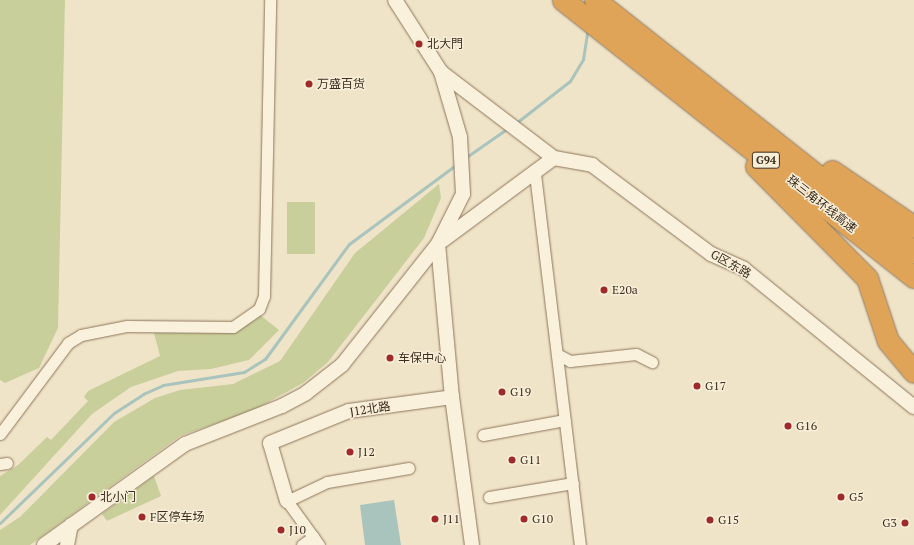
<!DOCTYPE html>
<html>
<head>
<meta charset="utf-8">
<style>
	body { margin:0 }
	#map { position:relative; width:914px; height:545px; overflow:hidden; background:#f0e4c8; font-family:"PT Serif","Noto Sans SC",serif }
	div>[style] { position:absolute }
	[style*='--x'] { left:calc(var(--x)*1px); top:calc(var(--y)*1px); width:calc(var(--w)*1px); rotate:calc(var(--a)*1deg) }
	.green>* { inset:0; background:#c9cf9b; transform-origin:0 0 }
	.water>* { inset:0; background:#a9c4bc }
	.stream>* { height:3px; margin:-1.5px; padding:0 1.5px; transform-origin:1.5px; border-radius:1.5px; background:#a9c4bc }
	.roads { filter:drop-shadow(0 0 1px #8d765c) drop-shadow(0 0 1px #8d765c) }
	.minor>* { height:11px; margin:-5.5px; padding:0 5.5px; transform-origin:5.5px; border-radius:5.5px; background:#faf1dc }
	.tertiary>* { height:14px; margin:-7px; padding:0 7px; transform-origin:7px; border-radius:7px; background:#faf1dc }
	.motorway>* { height:21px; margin:-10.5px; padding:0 10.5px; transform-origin:10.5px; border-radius:10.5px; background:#e0a458 }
	.dots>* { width:11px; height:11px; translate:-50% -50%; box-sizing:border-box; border:2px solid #f7eed8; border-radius:50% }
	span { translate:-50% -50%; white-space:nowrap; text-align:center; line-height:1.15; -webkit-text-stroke:3px #f7eed8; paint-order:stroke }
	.shield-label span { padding:1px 3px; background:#f7eed8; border:1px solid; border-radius:3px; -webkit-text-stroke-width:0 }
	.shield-label { font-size:11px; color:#3d2e20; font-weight:700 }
	.poi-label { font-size:12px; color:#3d2e20 }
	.left { translate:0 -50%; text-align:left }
	.right { translate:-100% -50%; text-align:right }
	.street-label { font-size:12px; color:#3d2e20 }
</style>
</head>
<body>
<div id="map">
	<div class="green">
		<i style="clip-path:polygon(0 0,65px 0,58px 328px,39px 368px,5px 383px,0 380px)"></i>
		<i style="clip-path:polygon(439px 184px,441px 198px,424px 238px,328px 362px,303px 383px,254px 410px,180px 436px,30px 545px,0 545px,0 530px,20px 517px,114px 422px,155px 398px,180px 390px,233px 384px,280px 361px,355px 253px)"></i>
		<i style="left:287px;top:202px;width:28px;height:52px"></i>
		<i style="clip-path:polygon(260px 315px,279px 330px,249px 360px,211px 369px,178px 371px,131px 387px,92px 414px,0 515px,0 476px,18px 465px,47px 437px,51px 440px,88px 401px,84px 397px,88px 391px,160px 356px,154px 333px,237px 332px)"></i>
		<i style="clip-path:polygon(154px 476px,161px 496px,107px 521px,102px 514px)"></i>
	</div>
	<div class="water">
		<i style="clip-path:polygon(394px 500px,401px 545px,365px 545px,360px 505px)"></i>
	</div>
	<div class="stream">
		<i style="--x:516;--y:123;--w:68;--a:-37.9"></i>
		<i style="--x:570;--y:81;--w:26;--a:-59"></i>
		<i style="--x:583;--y:59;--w:30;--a:-81"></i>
		<i style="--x:465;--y:158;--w:52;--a:-34.9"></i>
		<i style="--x:0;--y:523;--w:158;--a:-44"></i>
		<i style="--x:114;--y:413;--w:35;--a:-33"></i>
		<i style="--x:143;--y:394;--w:22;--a:-24"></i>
		<i style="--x:163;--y:385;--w:82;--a:-9.1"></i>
		<i style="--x:244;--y:372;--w:25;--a:-32"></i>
		<i style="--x:265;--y:359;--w:142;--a:-53.9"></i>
		<i style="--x:349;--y:244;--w:134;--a:-36.5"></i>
	</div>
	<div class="roads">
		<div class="minor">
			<i style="--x:535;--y:174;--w:374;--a:83.1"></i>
			<i style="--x:557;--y:354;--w:15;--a:28"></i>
			<i style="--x:570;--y:361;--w:66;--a:-6.1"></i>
			<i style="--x:636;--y:354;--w:18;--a:27"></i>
			<i style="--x:0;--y:434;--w:114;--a:-53.2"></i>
			<i style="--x:68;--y:343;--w:15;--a:-32"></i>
			<i style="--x:81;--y:335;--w:47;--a:-11.1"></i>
			<i style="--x:127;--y:326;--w:106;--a:0.5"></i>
			<i style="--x:233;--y:327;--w:32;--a:-35"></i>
			<i style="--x:259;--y:309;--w:14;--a:-69"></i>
			<i style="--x:264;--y:296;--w:296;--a:-88.8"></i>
			<i style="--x:483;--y:435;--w:83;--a:-10.4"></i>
			<i style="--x:0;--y:464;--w:7;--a:-8"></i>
			<i style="--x:489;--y:497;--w:85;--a:-9.5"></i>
			<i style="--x:302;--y:545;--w:14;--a:-36"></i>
			<i style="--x:319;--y:545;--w:54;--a:-126"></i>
			<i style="--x:287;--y:501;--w:44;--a:-25.4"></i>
			<i style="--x:327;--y:482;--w:83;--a:-9.7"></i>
		</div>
		<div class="tertiary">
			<i style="--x:441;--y:72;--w:142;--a:37.3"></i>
			<i style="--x:554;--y:158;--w:39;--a:10"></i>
			<i style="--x:592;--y:165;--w:149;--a:36.8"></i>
			<i style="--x:711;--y:254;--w:36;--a:24"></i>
			<i style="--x:744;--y:269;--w:219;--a:39.1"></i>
			<i style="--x:443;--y:240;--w:138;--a:-36.5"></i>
			<i style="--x:438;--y:244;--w:154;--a:84.8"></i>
			<i style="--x:452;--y:397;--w:149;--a:82.3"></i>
			<i style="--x:287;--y:501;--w:60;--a:-106.3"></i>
			<i style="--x:270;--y:443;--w:85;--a:-22.1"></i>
			<i style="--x:349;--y:411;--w:104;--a:-7.7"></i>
			<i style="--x:44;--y:545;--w:173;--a:-35.6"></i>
			<i style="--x:185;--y:444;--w:104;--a:-21.4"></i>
			<i style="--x:282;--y:406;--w:27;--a:-28"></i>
			<i style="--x:306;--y:393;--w:46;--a:-37.9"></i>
			<i style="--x:342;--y:365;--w:154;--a:-51.6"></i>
			<i style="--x:438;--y:244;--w:56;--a:-63.4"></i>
			<i style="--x:463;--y:194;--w:57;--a:-93"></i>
			<i style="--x:460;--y:137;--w:68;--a:-106.3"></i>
			<i style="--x:441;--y:72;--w:85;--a:-122.6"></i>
			<i style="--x:67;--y:545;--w:20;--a:-79"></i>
		</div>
		<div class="motorway">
			<i style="--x:563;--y:0;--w:447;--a:38.3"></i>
			<i style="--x:595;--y:0;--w:407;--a:38.3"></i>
			<i style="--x:756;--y:166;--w:158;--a:45.3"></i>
			<i style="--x:867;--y:278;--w:66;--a:71.6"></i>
			<i style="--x:888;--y:341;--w:40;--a:50"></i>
			<i style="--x:832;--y:171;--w:99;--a:34.3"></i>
		</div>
	</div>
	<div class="dots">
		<i style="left:419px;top:44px;background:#9e2a2b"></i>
		<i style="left:309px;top:84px;background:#9e2a2b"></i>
		<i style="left:604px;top:290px;background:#9e2a2b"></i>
		<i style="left:390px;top:358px;background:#9e2a2b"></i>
		<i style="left:697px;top:386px;background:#9e2a2b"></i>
		<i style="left:502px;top:392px;background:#9e2a2b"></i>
		<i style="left:788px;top:426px;background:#9e2a2b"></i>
		<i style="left:350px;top:452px;background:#9e2a2b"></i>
		<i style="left:512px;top:460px;background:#9e2a2b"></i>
		<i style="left:92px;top:497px;background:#9e2a2b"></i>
		<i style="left:841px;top:497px;background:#9e2a2b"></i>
		<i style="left:142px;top:517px;background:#9e2a2b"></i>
		<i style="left:435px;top:519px;background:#9e2a2b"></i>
		<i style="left:524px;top:519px;background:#9e2a2b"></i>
		<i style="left:710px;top:520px;background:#9e2a2b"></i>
		<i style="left:905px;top:523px;background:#9e2a2b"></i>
		<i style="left:281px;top:530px;background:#9e2a2b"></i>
	</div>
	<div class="shield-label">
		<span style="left:766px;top:160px">G94</span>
	</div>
	<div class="poi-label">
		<span class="left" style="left:427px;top:44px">北大門</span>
		<span class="left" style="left:317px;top:84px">万盛百货</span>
		<span class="left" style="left:612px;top:290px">E20a</span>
		<span class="left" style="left:398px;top:358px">车保中心</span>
		<span class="left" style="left:705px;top:386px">G17</span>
		<span class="left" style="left:510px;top:392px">G19</span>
		<span class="left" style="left:796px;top:426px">G16</span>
		<span class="left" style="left:358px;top:452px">J12</span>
		<span class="left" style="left:520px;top:460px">G11</span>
		<span class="left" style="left:100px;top:497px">北小门</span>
		<span class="left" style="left:849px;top:497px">G5</span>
		<span class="left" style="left:150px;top:517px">F区停车场</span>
		<span class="left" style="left:443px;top:519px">J11</span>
		<span class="left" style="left:532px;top:519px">G10</span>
		<span class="left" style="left:718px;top:520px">G15</span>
		<span class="right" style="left:897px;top:523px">G3</span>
		<span class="left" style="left:289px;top:530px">J10</span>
	</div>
	<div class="street-label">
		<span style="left:822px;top:204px;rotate:38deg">珠三角环线高速</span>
		<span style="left:731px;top:264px;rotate:29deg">G区东路</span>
		<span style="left:370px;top:409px;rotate:-9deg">J12北路</span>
	</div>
</div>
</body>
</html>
